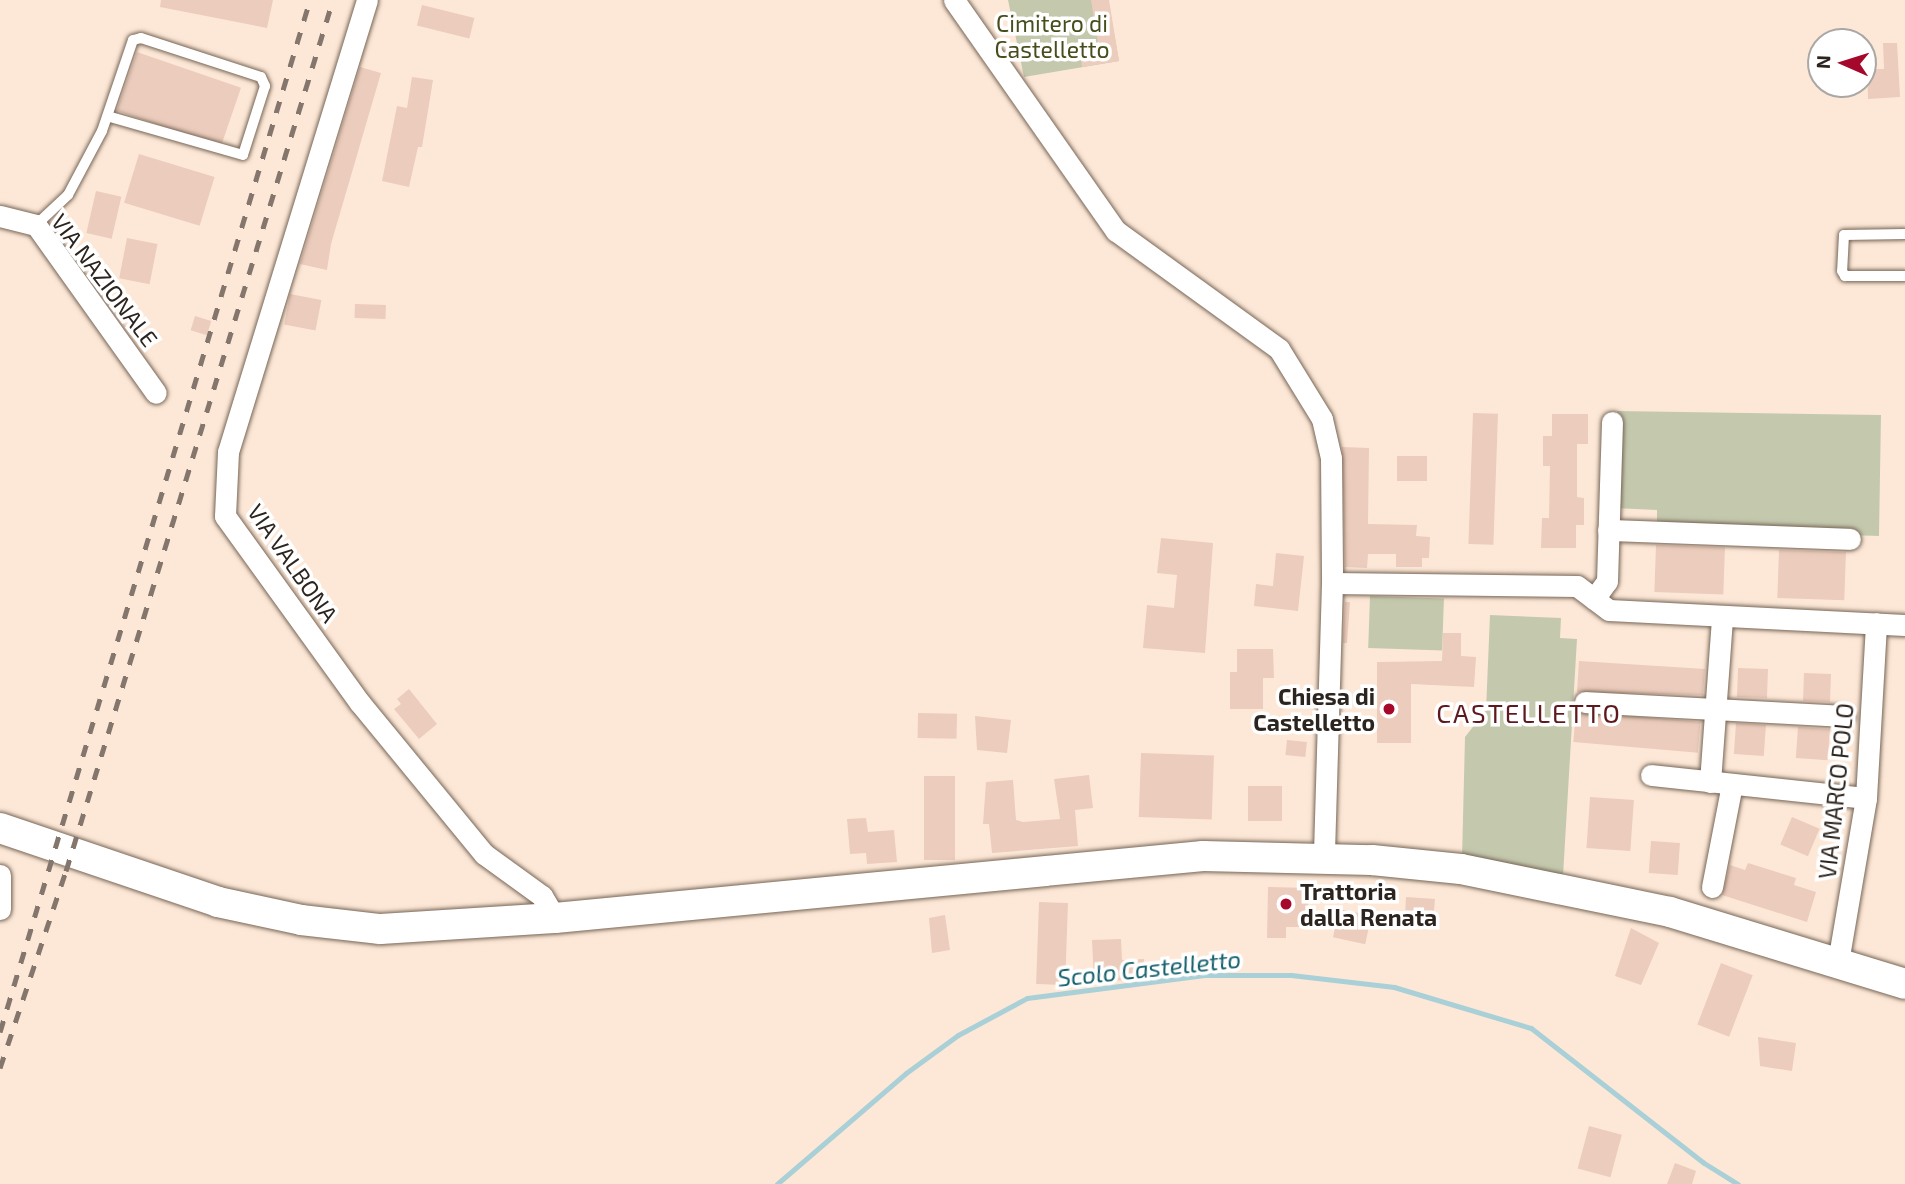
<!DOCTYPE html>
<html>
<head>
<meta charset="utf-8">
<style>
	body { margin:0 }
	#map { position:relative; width:1905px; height:1184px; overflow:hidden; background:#fde8d7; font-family:"Exo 2",sans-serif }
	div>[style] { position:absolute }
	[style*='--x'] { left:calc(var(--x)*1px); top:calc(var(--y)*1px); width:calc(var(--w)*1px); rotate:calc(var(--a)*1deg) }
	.green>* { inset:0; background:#c4c9ae; transform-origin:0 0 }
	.stream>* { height:5px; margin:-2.5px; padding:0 2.5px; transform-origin:2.5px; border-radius:2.5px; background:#a9cfd7 }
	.building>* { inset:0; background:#ecccbc; transform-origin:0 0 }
	.roads { filter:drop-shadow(0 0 2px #776556) drop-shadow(0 0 2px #776556) }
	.lane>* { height:10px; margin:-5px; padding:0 5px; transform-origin:5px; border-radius:5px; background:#fff }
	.street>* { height:21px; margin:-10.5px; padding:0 10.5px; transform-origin:10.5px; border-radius:10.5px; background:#fff }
	.secondary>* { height:30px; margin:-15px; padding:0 15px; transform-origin:15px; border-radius:15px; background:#fff }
	.rail>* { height:5px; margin-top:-2.5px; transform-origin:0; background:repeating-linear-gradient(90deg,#84766c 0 12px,transparent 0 24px) }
	.dots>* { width:19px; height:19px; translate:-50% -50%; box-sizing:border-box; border:4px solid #fff; border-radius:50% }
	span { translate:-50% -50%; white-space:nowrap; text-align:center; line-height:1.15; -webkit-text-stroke:7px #fff; paint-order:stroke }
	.park-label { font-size:23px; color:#474d1b }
	.street-label { font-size:23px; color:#2c241e }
	.poi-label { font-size:23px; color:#2c241e; font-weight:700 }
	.right { translate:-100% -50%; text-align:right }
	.left { translate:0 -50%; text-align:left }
	.water-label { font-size:24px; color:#14606c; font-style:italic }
	.quarter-label { font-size:26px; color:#5e191f; letter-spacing:2px }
	.north { position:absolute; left:1807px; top:28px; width:70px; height:70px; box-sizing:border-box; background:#fff; border:2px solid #aba7a5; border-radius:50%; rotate:273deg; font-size:19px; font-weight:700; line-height:28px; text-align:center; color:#2c241e }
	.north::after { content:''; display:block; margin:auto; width:24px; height:32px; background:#a5082a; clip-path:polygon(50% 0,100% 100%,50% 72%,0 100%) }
</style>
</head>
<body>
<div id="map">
	<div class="green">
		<i style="clip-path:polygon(1008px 0,1108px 0,1119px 61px,1024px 77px)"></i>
		<i style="clip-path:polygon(1617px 411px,1881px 415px,1879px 536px,1657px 529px,1657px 510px,1614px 508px)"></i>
		<i style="left:1370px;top:596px;width:74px;height:52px;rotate:2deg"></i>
		<i style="clip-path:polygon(1490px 615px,1561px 618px,1560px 638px,1577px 639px,1563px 876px,1462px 858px,1465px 737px,1486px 710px)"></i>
	</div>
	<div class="stream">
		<i style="--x:777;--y:1184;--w:170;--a:-40.7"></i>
		<i style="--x:906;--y:1073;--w:64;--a:-36.2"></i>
		<i style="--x:958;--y:1035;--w:78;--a:-28.2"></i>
		<i style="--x:1027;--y:998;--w:179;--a:-7.4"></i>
		<i style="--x:1205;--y:975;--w:86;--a:0"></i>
		<i style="--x:1291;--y:975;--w:104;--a:6.6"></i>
		<i style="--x:1394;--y:987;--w:143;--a:16.7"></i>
		<i style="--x:1531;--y:1028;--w:219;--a:38"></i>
		<i style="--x:1704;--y:1163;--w:40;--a:32"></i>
	</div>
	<div class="building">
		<i style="clip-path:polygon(161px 0,273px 0,267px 28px,160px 7px)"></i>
		<i style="clip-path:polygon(1091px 0,1109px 0,1119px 61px,1082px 67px,1080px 53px,1099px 49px)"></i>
		<i style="left:422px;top:5px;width:54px;height:21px;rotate:14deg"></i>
		<i style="clip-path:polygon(1883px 43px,1897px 43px,1900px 97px,1868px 99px,1867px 69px,1884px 69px)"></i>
		<i style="left:137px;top:52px;width:110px;height:62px;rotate:19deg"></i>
		<i style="clip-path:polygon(360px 67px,381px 73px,331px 244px,327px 270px,300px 264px)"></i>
		<i style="clip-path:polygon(412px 77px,433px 80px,422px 147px,418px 147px,409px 187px,382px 181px,397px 106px,407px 108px)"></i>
		<i style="left:139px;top:154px;width:79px;height:51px;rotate:17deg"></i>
		<i style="left:96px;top:191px;width:26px;height:43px;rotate:13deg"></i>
		<i style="left:127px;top:238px;width:31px;height:41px;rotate:11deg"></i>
		<i style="left:290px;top:294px;width:32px;height:31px;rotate:11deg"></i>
		<i style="left:355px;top:304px;width:31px;height:14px;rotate:2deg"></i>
		<i style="left:195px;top:316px;width:17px;height:15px;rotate:17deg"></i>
		<i style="left:1473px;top:413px;width:25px;height:131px;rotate:2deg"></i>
		<i style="clip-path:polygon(1552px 414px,1588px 414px,1588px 444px,1577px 444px,1577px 497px,1584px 498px,1584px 525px,1576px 525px,1576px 548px,1541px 548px,1542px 518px,1549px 518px,1550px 466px,1543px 466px,1543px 436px,1552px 436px)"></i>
		<i style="clip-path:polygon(1342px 447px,1369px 448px,1368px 524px,1417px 525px,1416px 536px,1430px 537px,1429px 558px,1422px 558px,1422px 567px,1396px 567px,1396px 554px,1368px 554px,1367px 568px,1345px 567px)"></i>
		<i style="left:1397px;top:456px;width:30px;height:25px"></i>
		<i style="clip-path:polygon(1161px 538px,1213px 543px,1205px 653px,1143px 648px,1147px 605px,1174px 608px,1177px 575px,1157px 573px)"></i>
		<i style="left:1656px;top:545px;width:69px;height:47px;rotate:2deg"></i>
		<i style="left:1779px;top:550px;width:67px;height:48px;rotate:2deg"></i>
		<i style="clip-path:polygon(1276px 553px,1304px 556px,1298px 611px,1254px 606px,1256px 584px,1273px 586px)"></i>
		<i style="clip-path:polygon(1345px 602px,1350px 602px,1347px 643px,1343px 643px)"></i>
		<i style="clip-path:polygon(1443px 633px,1461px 633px,1461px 656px,1476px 657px,1474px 687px,1411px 684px,1411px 743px,1377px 743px,1377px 662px,1442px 661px)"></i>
		<i style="clip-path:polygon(1237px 649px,1273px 649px,1274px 678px,1263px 678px,1263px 709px,1230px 709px,1230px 672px,1237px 672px)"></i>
		<i style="clip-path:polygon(1579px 661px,1705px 669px,1703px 695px,1577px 692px)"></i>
		<i style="left:1738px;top:668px;width:30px;height:29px;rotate:2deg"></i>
		<i style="left:1804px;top:673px;width:27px;height:28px;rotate:2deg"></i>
		<i style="clip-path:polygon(409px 689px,437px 724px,419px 739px,394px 709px,401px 704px,397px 699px)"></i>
		<i style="left:1576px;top:711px;width:125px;height:31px;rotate:5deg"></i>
		<i style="left:918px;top:713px;width:39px;height:25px;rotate:1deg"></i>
		<i style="clip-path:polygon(975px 716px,1011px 720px,1007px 753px,977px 750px)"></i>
		<i style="left:1736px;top:723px;width:30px;height:31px;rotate:4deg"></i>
		<i style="left:1798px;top:727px;width:32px;height:31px;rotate:4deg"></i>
		<i style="left:1287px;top:740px;width:20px;height:15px;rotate:6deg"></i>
		<i style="left:1141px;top:753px;width:73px;height:64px;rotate:2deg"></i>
		<i style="clip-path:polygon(1089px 775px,1093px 808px,1075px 810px,1078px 846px,992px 853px,989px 824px,983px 824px,986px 782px,1013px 780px,1016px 820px,1023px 822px,1060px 819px,1054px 779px)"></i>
		<i style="left:924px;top:776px;width:31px;height:84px"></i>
		<i style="left:1248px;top:786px;width:34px;height:35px"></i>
		<i style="left:1590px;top:797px;width:44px;height:51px;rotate:4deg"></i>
		<i style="left:1792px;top:817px;width:30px;height:30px;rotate:23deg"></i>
		<i style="clip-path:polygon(866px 818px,868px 832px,894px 830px,897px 862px,867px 864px,866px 853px,850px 854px,847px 819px)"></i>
		<i style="left:1651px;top:841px;width:29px;height:32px;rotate:4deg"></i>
		<i style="clip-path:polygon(1748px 863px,1796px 878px,1794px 885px,1816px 892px,1807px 922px,1722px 895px,1730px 865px,1745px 870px)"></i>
		<i style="clip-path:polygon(1268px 887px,1308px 888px,1308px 927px,1286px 927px,1286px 938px,1267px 938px)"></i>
		<i style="clip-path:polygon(1406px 897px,1435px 899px,1433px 922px,1411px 921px,1411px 915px,1405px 915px)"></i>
		<i style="left:1039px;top:902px;width:29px;height:82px;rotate:2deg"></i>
		<i style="left:1339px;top:909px;width:33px;height:29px;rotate:12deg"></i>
		<i style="clip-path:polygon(945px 915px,950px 950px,932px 953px,929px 918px)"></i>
		<i style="clip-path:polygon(1631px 928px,1659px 943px,1641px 985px,1615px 976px)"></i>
		<i style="clip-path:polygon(1121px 939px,1122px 960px,1144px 959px,1143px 979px,1094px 982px,1092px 940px)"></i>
		<i style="left:1721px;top:963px;width:34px;height:66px;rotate:21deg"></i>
		<i style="clip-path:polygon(1758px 1037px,1796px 1043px,1792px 1071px,1760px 1066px)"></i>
		<i style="left:1589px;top:1126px;width:34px;height:44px;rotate:15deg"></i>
		<i style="clip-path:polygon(1675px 1163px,1696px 1171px,1692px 1184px,1667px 1184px)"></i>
	</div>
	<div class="roads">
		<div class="lane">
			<i style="--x:36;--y:225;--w:44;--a:-43.2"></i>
			<i style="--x:68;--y:195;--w:72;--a:-62"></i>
			<i style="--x:102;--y:131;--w:96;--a:-71.2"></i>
			<i style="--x:133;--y:40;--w:8;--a:-14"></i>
			<i style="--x:141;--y:38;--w:126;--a:18"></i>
			<i style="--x:261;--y:77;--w:10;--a:66"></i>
			<i style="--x:265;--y:86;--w:72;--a:107.7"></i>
			<i style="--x:243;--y:155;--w:141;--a:-164"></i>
			<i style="--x:1905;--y:234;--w:61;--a:179.1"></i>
			<i style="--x:1844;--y:235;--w:36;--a:93"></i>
			<i style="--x:1842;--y:271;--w:6;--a:59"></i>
			<i style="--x:1845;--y:276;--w:60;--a:0"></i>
		</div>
		<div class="street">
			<i style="--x:367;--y:0;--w:473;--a:107.1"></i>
			<i style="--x:228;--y:452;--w:64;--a:92.7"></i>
			<i style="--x:225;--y:516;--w:231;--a:54.2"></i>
			<i style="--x:360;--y:703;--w:195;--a:50.6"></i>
			<i style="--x:484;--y:854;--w:72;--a:35.9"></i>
			<i style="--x:542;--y:896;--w:26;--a:59"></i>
			<i style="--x:954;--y:0;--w:282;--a:55"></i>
			<i style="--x:1116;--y:231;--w:201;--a:35.9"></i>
			<i style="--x:1279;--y:349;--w:82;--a:58.4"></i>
			<i style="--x:1322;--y:419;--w:40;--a:77"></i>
			<i style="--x:1331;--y:458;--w:125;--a:89.5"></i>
			<i style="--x:1332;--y:583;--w:275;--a:91.7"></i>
			<i style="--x:0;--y:216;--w:37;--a:14"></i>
			<i style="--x:36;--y:225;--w:206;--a:54.5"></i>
			<i style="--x:1608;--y:530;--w:242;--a:2.1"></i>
			<i style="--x:1332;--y:583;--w:245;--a:0.7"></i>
			<i style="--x:1577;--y:586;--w:40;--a:37"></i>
			<i style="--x:1609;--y:610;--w:296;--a:2.9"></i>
			<i style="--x:1594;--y:599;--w:22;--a:-54"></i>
			<i style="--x:1607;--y:581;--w:159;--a:-88.2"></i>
			<i style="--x:1585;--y:702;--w:259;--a:3.1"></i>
			<i style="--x:1651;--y:775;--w:216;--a:6.1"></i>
			<i style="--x:1710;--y:782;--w:165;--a:-85.8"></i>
			<i style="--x:0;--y:875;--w:34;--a:90"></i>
			<i style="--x:1712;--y:887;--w:105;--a:-79"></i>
			<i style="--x:1838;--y:962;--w:166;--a:-80.3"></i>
			<i style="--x:1866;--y:798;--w:175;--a:-86.7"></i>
		</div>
		<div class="secondary">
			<i style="--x:0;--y:828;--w:230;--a:18.7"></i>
			<i style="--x:218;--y:902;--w:85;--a:12.2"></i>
			<i style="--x:301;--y:920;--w:80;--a:6.5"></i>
			<i style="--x:380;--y:929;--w:175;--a:-3.6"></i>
			<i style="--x:555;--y:918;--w:651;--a:-5.47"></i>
			<i style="--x:1203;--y:856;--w:169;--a:1.4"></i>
			<i style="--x:1372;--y:860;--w:89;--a:5.8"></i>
			<i style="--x:1461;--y:869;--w:213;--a:11.6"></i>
			<i style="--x:1670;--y:912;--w:246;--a:17"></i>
		</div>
	</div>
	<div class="rail">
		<i style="--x:0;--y:1032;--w:1078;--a:-73.28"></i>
		<i style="--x:0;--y:1068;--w:208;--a:-71.5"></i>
		<i style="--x:66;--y:871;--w:911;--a:-72.96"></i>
	</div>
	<div class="dots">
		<i style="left:1389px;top:709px;background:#a5082a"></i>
		<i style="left:1286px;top:904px;background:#a5082a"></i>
	</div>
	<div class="park-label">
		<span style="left:1052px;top:36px">Cimitero di<br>Castelletto</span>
	</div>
	<div class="street-label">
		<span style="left:105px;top:280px;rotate:53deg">VIA NAZIONALE</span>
		<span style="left:293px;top:563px;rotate:55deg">VIA VALBONA</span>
		<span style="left:1836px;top:791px;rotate:-84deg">VIA MARCO POLO</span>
	</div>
	<div class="poi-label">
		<span class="right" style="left:1375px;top:709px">Chiesa di<br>Castelletto</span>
		<span class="left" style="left:1300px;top:904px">Trattoria<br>dalla Renata</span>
	</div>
	<div class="water-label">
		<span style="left:1149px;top:968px;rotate:-6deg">Scolo Castelletto</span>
	</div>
	<div class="quarter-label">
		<span style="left:1529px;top:713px">CASTELLETTO</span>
	</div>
	<div class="north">N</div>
</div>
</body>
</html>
